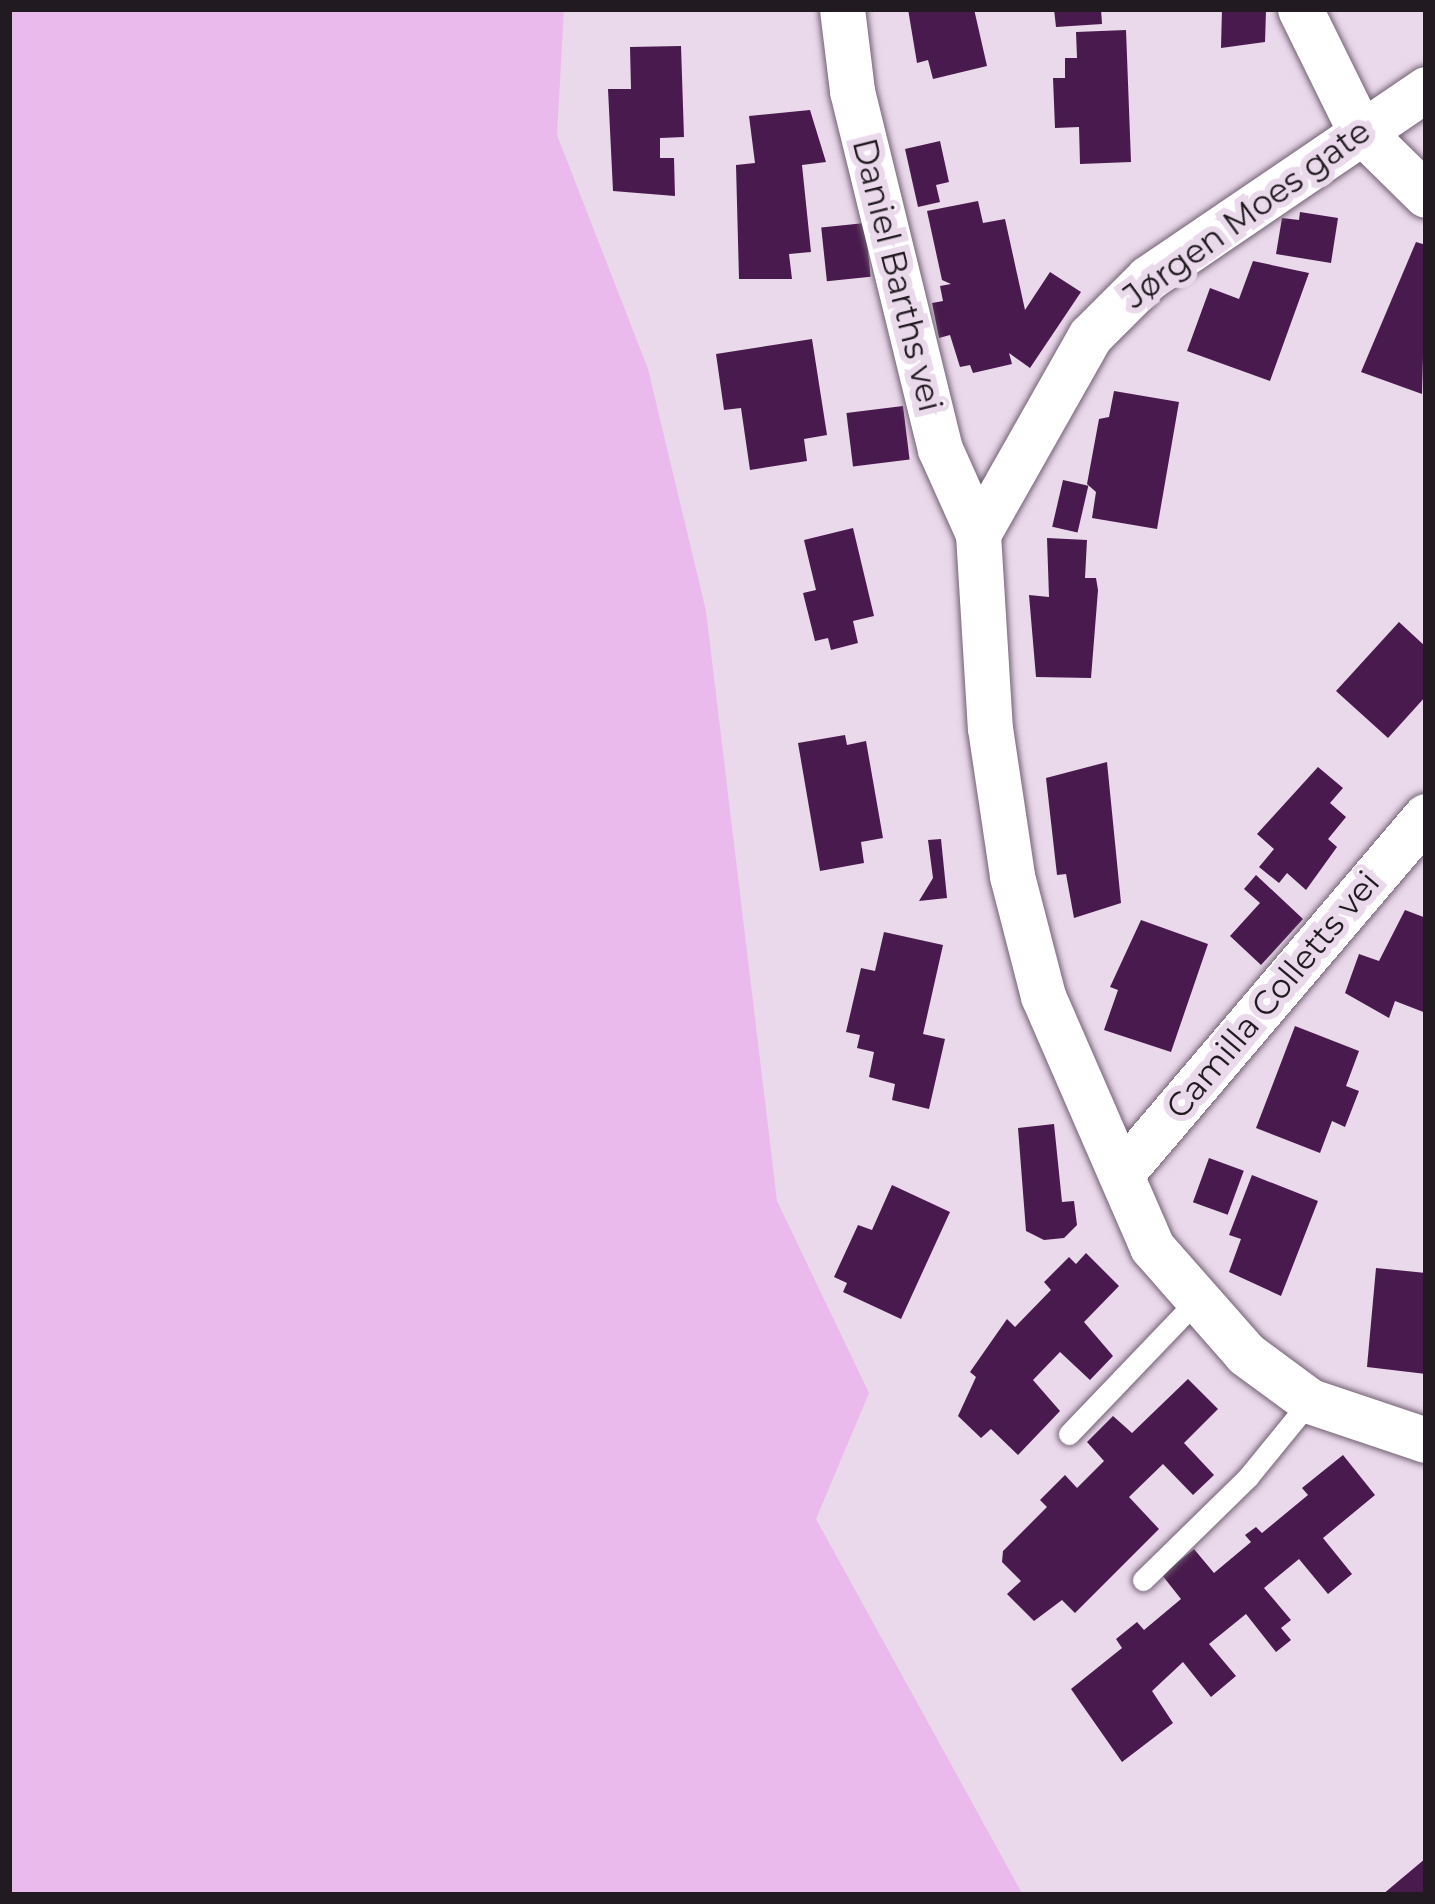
<!DOCTYPE html>
<html>
<head>
<meta charset="utf-8">
<style>
	body { margin:0 }
	#map { position:relative; width:1435px; height:1904px; overflow:hidden; background:#ead8eb; font-family:Montserrat,sans-serif }
	div>[style] { position:absolute }
	[style*='--x'] { left:calc(var(--x)*1px); top:calc(var(--y)*1px); width:calc(var(--w)*1px); rotate:calc(var(--a)*1deg) }
	.green>* { inset:0; background:#eabaed }
	.building>* { inset:0; background:#491a4d; transform-origin:0 0 }
	.roads { filter:drop-shadow(0 0 3px #716172) drop-shadow(0 0 3px #716172) }
	.service>* { height:21px; margin:-10.5px; padding:0 10.5px; transform-origin:10.5px; border-radius:10.5px; background:#fff }
	.minor>* { height:45px; margin:-22.5px; padding:0 22.5px; transform-origin:22.5px; border-radius:22.5px; background:#fff }
	span { translate:-50% -50%; white-space:nowrap; text-align:center; line-height:1.15; -webkit-text-stroke:12px #ead8eb; paint-order:stroke }
	.street-label { font-size:33px; color:#211b21 }
	.frame { position:absolute; inset:0; border:12px solid #211b21; pointer-events:none }
</style>
</head>
<body>
<div id="map">
	<div class="green">
		<i style="clip-path:polygon(9px 9px,564px 9px,557px 135px,648px 369px,706px 611px,777px 1201px,869px 1393px,816px 1519px,1023px 1895px,9px 1895px)"></i>
	</div>
	<div class="building">
		<i style="clip-path:polygon(908px 9px,974px 9px,987px 66px,933px 79px,928px 60px,917px 63px)"></i>
		<i style="clip-path:polygon(1054px 9px,1101px 9px,1102px 24px,1056px 27px)"></i>
		<i style="clip-path:polygon(1222px 9px,1266px 11px,1265px 42px,1221px 48px)"></i>
		<i style="clip-path:polygon(1126px 30px,1131px 162px,1080px 164px,1079px 127px,1055px 128px,1053px 78px,1065px 78px,1065px 58px,1077px 58px,1076px 32px)"></i>
		<i style="clip-path:polygon(681px 46px,684px 137px,660px 138px,660px 158px,674px 158px,675px 196px,613px 191px,608px 89px,631px 89px,630px 47px)"></i>
		<i style="clip-path:polygon(810px 110px,826px 162px,802px 165px,811px 252px,789px 254px,792px 279px,739px 279px,736px 165px,755px 163px,749px 116px)"></i>
		<i style="clip-path:polygon(940px 141px,949px 182px,936px 185px,940px 202px,918px 207px,905px 149px)"></i>
		<i style="clip-path:polygon(978px 201px,983px 223px,1005px 219px,1025px 310px,1050px 272px,1081px 292px,1030px 368px,1009px 353px,1012px 364px,973px 373px,970px 365px,960px 367px,950px 335px,939px 338px,932px 303px,943px 301px,940px 286px,951px 284px,942px 280px,927px 211px)"></i>
		<i style="clip-path:polygon(1300px 212px,1338px 218px,1331px 263px,1276px 254px,1282px 218px,1299px 220px)"></i>
		<i style="left:865px;top:223px;width:54px;height:44px;rotate:84deg"></i>
		<i style="clip-path:polygon(1416px 242px,1426px 245px,1422px 394px,1361px 372px)"></i>
		<i style="clip-path:polygon(1253px 261px,1309px 273px,1270px 381px,1187px 351px,1210px 288px,1239px 299px)"></i>
		<i style="clip-path:polygon(812px 339px,827px 435px,804px 439px,807px 461px,750px 470px,741px 408px,724px 410px,716px 354px)"></i>
		<i style="clip-path:polygon(1114px 391px,1179px 402px,1157px 529px,1092px 518px,1096px 492px,1087px 484px,1099px 419px,1109px 417px)"></i>
		<i style="left:903px;top:406px;width:54px;height:57px;rotate:83deg"></i>
		<i style="left:1063px;top:480px;width:26px;height:48px;rotate:13deg"></i>
		<i style="clip-path:polygon(853px 528px,874px 616px,853px 621px,858px 643px,831px 650px,828px 638px,815px 641px,803px 593px,816px 590px,804px 540px)"></i>
		<i style="clip-path:polygon(1047px 538px,1087px 540px,1085px 578px,1096px 578px,1098px 590px,1091px 678px,1036px 677px,1029px 595px,1049px 597px)"></i>
		<i style="clip-path:polygon(1399px 622px,1426px 647px,1426px 696px,1388px 738px,1336px 691px)"></i>
		<i style="clip-path:polygon(845px 735px,847px 745px,866px 741px,883px 838px,861px 842px,864px 863px,820px 871px,798px 743px)"></i>
		<i style="clip-path:polygon(1107px 762px,1121px 903px,1074px 918px,1066px 874px,1057px 875px,1046px 778px)"></i>
		<i style="clip-path:polygon(1318px 767px,1343px 788px,1330px 803px,1346px 817px,1328px 839px,1337px 847px,1306px 890px,1287px 873px,1279px 883px,1259px 867px,1274px 849px,1257px 834px)"></i>
		<i style="clip-path:polygon(941px 839px,947px 898px,919px 901px,933px 878px,928px 840px)"></i>
		<i style="clip-path:polygon(1256px 875px,1303px 919px,1261px 965px,1230px 936px,1260px 903px,1244px 889px)"></i>
		<i style="clip-path:polygon(1405px 910px,1426px 918px,1426px 1013px,1395px 1001px,1389px 1018px,1345px 993px,1359px 954px,1379px 961px)"></i>
		<i style="clip-path:polygon(1141px 920px,1208px 944px,1171px 1052px,1104px 1030px,1118px 990px,1110px 987px)"></i>
		<i style="clip-path:polygon(884px 932px,943px 945px,923px 1034px,945px 1039px,929px 1109px,892px 1100px,895px 1084px,869px 1077px,874px 1052px,857px 1048px,860px 1035px,846px 1032px,861px 968px,875px 971px)"></i>
		<i style="clip-path:polygon(1295px 1026px,1359px 1051px,1346px 1086px,1359px 1091px,1345px 1127px,1332px 1121px,1320px 1153px,1256px 1128px)"></i>
		<i style="clip-path:polygon(1054px 1124px,1062px 1202px,1074px 1201px,1077px 1225px,1064px 1238px,1044px 1240px,1026px 1231px,1018px 1128px)"></i>
		<i style="left:1209px;top:1158px;width:37px;height:47px;rotate:20deg"></i>
		<i style="clip-path:polygon(1252px 1175px,1318px 1201px,1281px 1296px,1229px 1272px,1241px 1239px,1229px 1235px)"></i>
		<i style="clip-path:polygon(892px 1185px,950px 1212px,901px 1319px,843px 1292px,847px 1283px,834px 1277px,858px 1225px,872px 1230px)"></i>
		<i style="clip-path:polygon(1086px 1253px,1119px 1286px,1084px 1322px,1113px 1356px,1090px 1380px,1060px 1352px,1033px 1380px,1060px 1411px,1018px 1455px,991px 1429px,981px 1438px,958px 1416px,976px 1377px,970px 1372px,1007px 1319px,1015px 1327px,1051px 1290px,1044px 1282px,1069px 1257px,1076px 1264px)"></i>
		<i style="clip-path:polygon(1376px 1268px,1426px 1273px,1426px 1374px,1367px 1367px)"></i>
		<i style="clip-path:polygon(1188px 1379px,1218px 1409px,1184px 1443px,1214px 1475px,1193px 1495px,1163px 1464px,1129px 1497px,1159px 1529px,1075px 1613px,1062px 1600px,1034px 1621px,1007px 1594px,1021px 1581px,1002px 1562px,1003px 1551px,1047px 1507px,1040px 1500px,1065px 1475px,1077px 1488px,1104px 1461px,1087px 1442px,1113px 1416px,1132px 1433px)"></i>
		<i style="clip-path:polygon(1343px 1455px,1375px 1495px,1323px 1538px,1352px 1574px,1328px 1594px,1299px 1559px,1264px 1588px,1291px 1620px,1281px 1628px,1291px 1640px,1276px 1652px,1246px 1614px,1209px 1644px,1236px 1676px,1211px 1697px,1183px 1662px,1152px 1691px,1173px 1723px,1122px 1762px,1071px 1689px,1122px 1648px,1116px 1639px,1137px 1622px,1144px 1630px,1181px 1599px,1162px 1575px,1194px 1549px,1214px 1573px,1251px 1542px,1245px 1535px,1256px 1527px,1262px 1533px,1308px 1495px,1302px 1488px)"></i>
		<i style="clip-path:polygon(1426px 1858px,1426px 1895px,1382px 1895px)"></i>
	</div>
	<div class="roads">
		<div class="service">
			<i style="--x:1069;--y:1434;--w:184;--a:-46.3"></i>
			<i style="--x:1143;--y:1580;--w:147;--a:-44.4"></i>
			<i style="--x:1248;--y:1477;--w:98;--a:-50.8"></i>
		</div>
		<div class="minor">
			<i style="--x:842;--y:9;--w:83;--a:83"></i>
			<i style="--x:852;--y:91;--w:369;--a:76.2"></i>
			<i style="--x:940;--y:449;--w:93;--a:65.9"></i>
			<i style="--x:1300;--y:9;--w:134;--a:63.8"></i>
			<i style="--x:1359;--y:129;--w:94;--a:44.6"></i>
			<i style="--x:1426;--y:89;--w:336;--a:145.8"></i>
			<i style="--x:1148;--y:278;--w:82;--a:135"></i>
			<i style="--x:1090;--y:336;--w:227;--a:119.5"></i>
			<i style="--x:978;--y:534;--w:194;--a:86.5"></i>
			<i style="--x:990;--y:728;--w:150;--a:81.5"></i>
			<i style="--x:1012;--y:876;--w:124;--a:75.5"></i>
			<i style="--x:1043;--y:996;--w:274;--a:66.5"></i>
			<i style="--x:1152;--y:1247;--w:142;--a:48.7"></i>
			<i style="--x:1246;--y:1354;--w:79;--a:36.3"></i>
			<i style="--x:1310;--y:1401;--w:122;--a:18.6"></i>
			<i style="--x:1121;--y:1174;--w:470;--a:-49.6"></i>
		</div>
	</div>
	<div class="street-label">
		<span style="left:1247px;top:214px;rotate:-36deg">Jørgen Moes gate</span>
		<span style="left:897px;top:275px;rotate:76deg">Daniel Barths vei</span>
		<span style="left:1273px;top:995px;rotate:-50deg">Camilla Colletts vei</span>
	</div>
	<div class="frame"></div>
</div>
</body>
</html>
